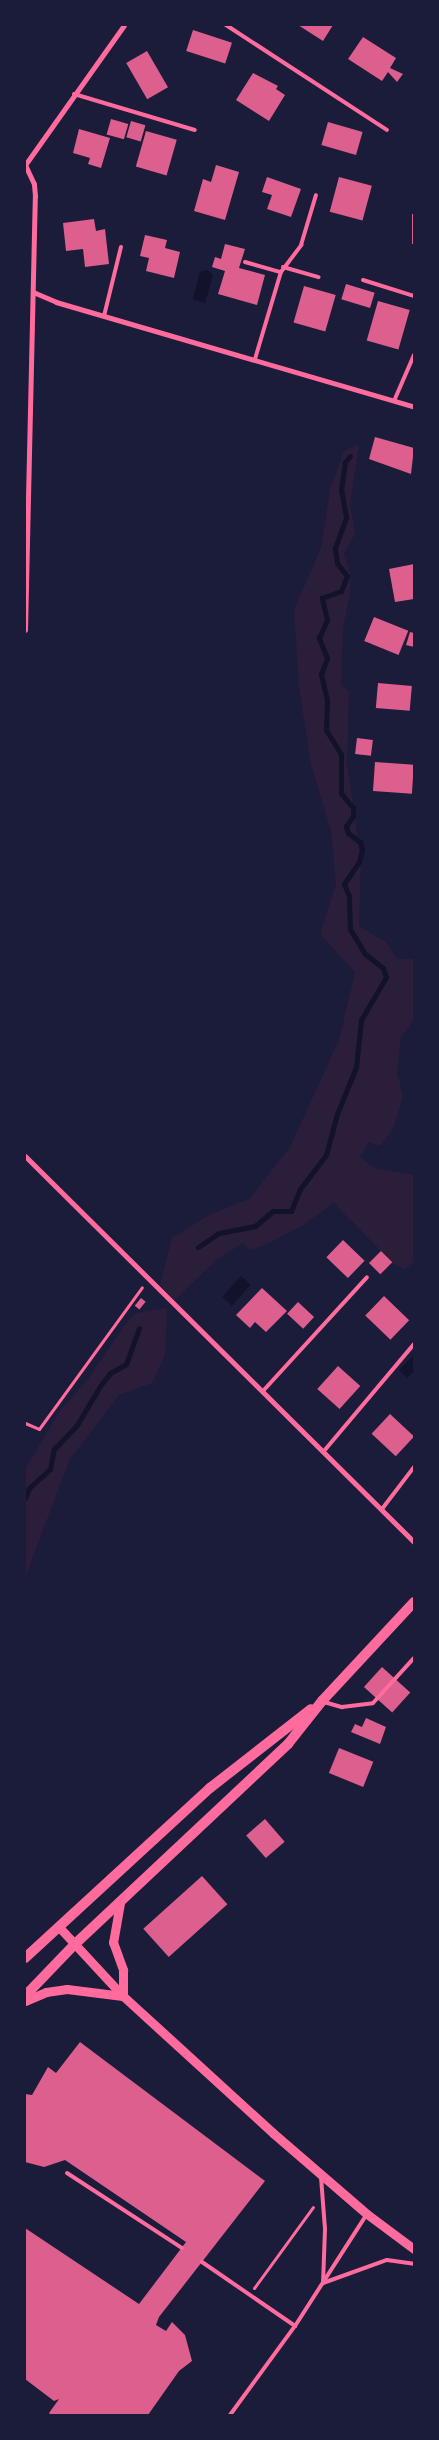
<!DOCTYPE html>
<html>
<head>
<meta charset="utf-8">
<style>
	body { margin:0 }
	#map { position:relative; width:439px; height:2440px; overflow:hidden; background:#1b1b3a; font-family:"Zilla Slab",serif }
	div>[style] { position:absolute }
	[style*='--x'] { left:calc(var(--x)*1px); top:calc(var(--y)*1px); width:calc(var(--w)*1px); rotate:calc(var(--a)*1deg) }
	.green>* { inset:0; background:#2a1e3b }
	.water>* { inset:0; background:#12122b; transform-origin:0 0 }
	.stream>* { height:5px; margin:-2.5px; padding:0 2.5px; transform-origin:2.5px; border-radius:2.5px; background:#12122b }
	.building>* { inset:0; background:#dd5f8e; transform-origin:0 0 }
	.path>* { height:3px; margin:-1.5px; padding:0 1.5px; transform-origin:1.5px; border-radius:1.5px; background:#ff6b9d }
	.service>* { height:4px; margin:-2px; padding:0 2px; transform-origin:2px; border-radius:2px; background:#ff6b9d }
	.minor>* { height:5px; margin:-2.5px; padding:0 2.5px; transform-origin:2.5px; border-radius:2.5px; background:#ff6b9d }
	.tertiary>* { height:9px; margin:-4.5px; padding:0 4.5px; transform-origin:4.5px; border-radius:4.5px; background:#ff6b9d }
	.secondary>* { height:10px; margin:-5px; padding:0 5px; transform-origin:5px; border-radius:5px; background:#ff6b9d }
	span { translate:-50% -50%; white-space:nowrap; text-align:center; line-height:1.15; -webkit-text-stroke:4.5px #1b1b3a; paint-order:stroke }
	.frame { position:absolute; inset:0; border:26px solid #1b1b3a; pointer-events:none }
</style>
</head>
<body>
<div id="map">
	<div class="green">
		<i style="clip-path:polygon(359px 444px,350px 504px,355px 534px,344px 554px,350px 573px,350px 593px,343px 628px,341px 684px,349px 692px,347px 764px,361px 859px,359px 926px,386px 942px,397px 959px,414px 959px,414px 1020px,401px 1037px,397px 1071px,403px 1097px,393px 1129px,380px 1146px,369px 1142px,360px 1157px,374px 1168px,414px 1175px,414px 1261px,405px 1270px,392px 1262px,334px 1203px,300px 1227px,265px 1245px,250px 1250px,243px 1243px,216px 1260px,175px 1300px,160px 1285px,172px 1238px,209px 1215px,249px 1199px,290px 1147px,339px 1040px,355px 972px,320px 934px,336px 884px,331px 831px,311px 765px,299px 687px,294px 610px,321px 548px,330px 490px,344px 451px)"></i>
		<i style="clip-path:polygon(167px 1308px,165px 1355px,152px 1383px,119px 1395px,70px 1459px,25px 1577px,25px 1469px,60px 1411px,88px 1379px,124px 1326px,136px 1313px)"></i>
	</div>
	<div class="water">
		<i style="clip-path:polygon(207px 270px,213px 275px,205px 303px,193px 299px,200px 272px)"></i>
		<i style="left:241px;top:1276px;width:13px;height:28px;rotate:42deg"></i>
		<i style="clip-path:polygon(413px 1356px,414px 1371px,407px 1378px,399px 1370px)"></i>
	</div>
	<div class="stream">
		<i style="--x:198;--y:1247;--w:25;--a:-34"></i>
		<i style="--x:219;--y:1233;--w:37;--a:-11"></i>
		<i style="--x:255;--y:1226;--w:23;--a:-40"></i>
		<i style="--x:273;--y:1211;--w:18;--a:0"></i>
		<i style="--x:291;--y:1211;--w:24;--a:-68"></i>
		<i style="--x:300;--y:1189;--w:43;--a:-52.6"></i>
		<i style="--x:326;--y:1155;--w:42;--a:-75"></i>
		<i style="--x:337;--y:1114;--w:51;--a:-68"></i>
		<i style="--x:356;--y:1067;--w:47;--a:-83.9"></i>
		<i style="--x:361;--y:1020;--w:50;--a:-59.8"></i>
		<i style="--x:386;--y:977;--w:9;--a:-108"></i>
		<i style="--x:383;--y:968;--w:23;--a:-142"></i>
		<i style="--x:365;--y:954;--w:29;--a:-121"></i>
		<i style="--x:350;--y:929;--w:33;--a:-92"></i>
		<i style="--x:349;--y:896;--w:13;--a:-113"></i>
		<i style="--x:344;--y:884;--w:27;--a:-56"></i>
		<i style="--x:359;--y:862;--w:12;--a:-76"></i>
		<i style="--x:362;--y:850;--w:8;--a:-104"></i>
		<i style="--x:360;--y:842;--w:15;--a:-143"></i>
		<i style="--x:348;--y:833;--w:7;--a:-106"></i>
		<i style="--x:346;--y:826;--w:12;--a:-55"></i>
		<i style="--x:353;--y:816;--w:8;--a:-90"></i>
		<i style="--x:353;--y:808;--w:19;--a:-129"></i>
		<i style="--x:341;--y:793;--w:39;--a:-90"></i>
		<i style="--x:341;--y:754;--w:28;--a:-122"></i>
		<i style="--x:326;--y:730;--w:30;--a:-88"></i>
		<i style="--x:327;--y:700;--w:27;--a:-103"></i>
		<i style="--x:321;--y:674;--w:17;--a:-69"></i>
		<i style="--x:327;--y:658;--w:22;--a:-112"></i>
		<i style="--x:319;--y:638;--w:20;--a:-66"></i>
		<i style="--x:327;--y:620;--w:23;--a:-103"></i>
		<i style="--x:322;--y:598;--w:20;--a:-20"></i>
		<i style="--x:341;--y:591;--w:16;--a:-68"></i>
		<i style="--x:347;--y:576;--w:16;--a:-128"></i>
		<i style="--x:337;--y:563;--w:15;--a:-98"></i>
		<i style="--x:335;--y:548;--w:33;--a:-70"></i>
		<i style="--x:346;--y:517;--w:27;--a:-100"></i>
		<i style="--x:341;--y:490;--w:28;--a:-82"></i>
		<i style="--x:345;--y:462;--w:8;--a:-50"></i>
		<i style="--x:25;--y:1498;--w:11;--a:-68"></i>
		<i style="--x:29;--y:1488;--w:28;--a:-42"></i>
		<i style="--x:50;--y:1469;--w:20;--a:-79"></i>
		<i style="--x:54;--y:1449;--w:33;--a:-46"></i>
		<i style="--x:77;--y:1425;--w:45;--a:-59.5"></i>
		<i style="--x:100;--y:1386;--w:16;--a:-52"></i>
		<i style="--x:110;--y:1373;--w:18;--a:-29"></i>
		<i style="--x:126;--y:1364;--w:38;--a:-70"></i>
	</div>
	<div class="building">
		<i style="clip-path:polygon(298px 25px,333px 25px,323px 41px)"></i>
		<i style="left:193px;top:30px;width:41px;height:22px;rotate:18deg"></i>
		<i style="clip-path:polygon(363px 37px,396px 58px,390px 68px,403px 74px,397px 82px,388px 72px,382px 81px,348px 59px)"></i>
		<i style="left:147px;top:51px;width:42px;height:24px;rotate:60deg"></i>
		<i style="clip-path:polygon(253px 73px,278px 86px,276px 89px,285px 95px,269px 121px,236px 100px)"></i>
		<i style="left:111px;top:119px;width:18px;height:16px;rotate:16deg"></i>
		<i style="left:131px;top:121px;width:15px;height:17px;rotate:16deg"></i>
		<i style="left:328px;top:122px;width:36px;height:24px;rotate:16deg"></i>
		<i style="clip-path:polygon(79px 129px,110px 138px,101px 168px,88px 164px,90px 158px,73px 153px)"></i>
		<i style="left:146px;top:131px;width:32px;height:37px;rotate:16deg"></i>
		<i style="clip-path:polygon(216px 165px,239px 172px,225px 220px,194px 211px,203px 179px,211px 182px)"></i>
		<i style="clip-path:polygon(267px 177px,301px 189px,291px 217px,267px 209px,272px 195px,262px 192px)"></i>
		<i style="left:339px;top:177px;width:34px;height:36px;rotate:15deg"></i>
		<i style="left:412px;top:214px;width:2px;height:30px"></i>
		<i style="clip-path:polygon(94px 219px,96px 231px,105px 229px,109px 264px,85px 267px,83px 249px,66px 251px,63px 223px)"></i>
		<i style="clip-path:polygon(145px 235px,167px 240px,165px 248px,180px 252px,174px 278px,146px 271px,149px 258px,140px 256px)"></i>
		<i style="clip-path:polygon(225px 244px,245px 249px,239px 268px,265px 275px,257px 305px,218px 294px,225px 271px,212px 267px,215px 257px,221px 259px)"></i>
		<i style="left:346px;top:284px;width:30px;height:16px;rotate:17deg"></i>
		<i style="left:304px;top:286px;width:33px;height:38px;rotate:16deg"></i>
		<i style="left:378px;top:301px;width:33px;height:41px;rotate:16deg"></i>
		<i style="clip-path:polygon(375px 437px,414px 448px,411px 474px,369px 459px)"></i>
		<i style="clip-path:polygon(414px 564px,414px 599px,395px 602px,389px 569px)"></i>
		<i style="left:374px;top:617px;width:37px;height:26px;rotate:22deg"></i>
		<i style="clip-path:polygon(410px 632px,414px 633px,414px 647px,406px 645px)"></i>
		<i style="left:378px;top:683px;width:34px;height:25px;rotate:5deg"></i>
		<i style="left:357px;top:738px;width:16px;height:16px;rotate:7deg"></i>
		<i style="left:375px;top:762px;width:39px;height:29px;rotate:4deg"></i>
		<i style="left:343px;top:1240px;width:30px;height:24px;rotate:44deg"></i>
		<i style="left:381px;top:1251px;width:16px;height:17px;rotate:45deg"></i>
		<i style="clip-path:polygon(262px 1288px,287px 1311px,266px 1332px,255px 1322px,250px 1328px,236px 1315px)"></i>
		<i style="left:384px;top:1296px;width:35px;height:27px;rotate:44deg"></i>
		<i style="left:141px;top:1298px;width:6px;height:10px;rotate:39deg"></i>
		<i style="left:298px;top:1302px;width:22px;height:16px;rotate:43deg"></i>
		<i style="left:338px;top:1366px;width:30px;height:31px;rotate:42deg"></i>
		<i style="left:390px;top:1414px;width:33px;height:27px;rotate:43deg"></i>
		<i style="left:382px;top:1667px;width:38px;height:27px;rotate:42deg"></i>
		<i style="clip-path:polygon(366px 1718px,386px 1727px,380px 1744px,351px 1732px,355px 1724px,362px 1727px)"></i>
		<i style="left:339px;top:1748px;width:37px;height:27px;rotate:22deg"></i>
		<i style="left:265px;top:1819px;width:30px;height:25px;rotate:49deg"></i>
		<i style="left:202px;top:1876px;width:38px;height:79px;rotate:48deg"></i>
		<i style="clip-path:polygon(80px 2042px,265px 2181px,159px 2317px,156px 2325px,166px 2331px,172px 2322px,185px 2335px,192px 2361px,179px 2371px,148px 2415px,51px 2415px,49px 2413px,59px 2399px,54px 2401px,25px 2379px,25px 2228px,139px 2304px,186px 2242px,65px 2160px,44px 2167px,25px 2162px,25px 2094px,32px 2095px,48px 2067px,56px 2073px)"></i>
	</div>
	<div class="path">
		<i style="--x:25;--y:1423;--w:15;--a:23"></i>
		<i style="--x:39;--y:1429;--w:175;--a:-54"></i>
		<i style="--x:254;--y:2288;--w:100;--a:-53.9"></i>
	</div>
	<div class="service">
		<i style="--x:226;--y:25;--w:192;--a:33.1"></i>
		<i style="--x:74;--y:94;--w:126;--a:16.6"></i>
		<i style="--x:245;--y:262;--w:37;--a:16"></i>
		<i style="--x:283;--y:267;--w:37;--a:16"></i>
		<i style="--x:363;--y:280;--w:53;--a:17.4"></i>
		<i style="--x:104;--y:316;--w:71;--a:-76.2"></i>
		<i style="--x:255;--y:359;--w:91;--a:-73.4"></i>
		<i style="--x:281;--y:272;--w:34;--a:-53"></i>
		<i style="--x:301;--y:245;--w:52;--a:-73.3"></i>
		<i style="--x:394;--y:401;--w:50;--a:-66.5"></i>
		<i style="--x:263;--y:1391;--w:154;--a:-47.6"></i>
		<i style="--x:324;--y:1451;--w:140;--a:-49.9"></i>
		<i style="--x:382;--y:1509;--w:53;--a:-52.7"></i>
		<i style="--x:324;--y:1702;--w:19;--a:16"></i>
		<i style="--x:342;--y:1707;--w:31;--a:-7"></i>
		<i style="--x:373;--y:1703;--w:61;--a:-47.7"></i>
		<i style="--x:67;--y:2173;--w:137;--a:33.1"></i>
		<i style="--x:321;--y:2177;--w:52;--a:85.6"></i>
		<i style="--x:325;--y:2229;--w:54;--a:92.1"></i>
		<i style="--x:323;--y:2283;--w:68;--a:-19.8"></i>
		<i style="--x:387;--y:2260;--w:27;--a:8"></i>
		<i style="--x:202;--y:2262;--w:113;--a:34.5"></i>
		<i style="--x:230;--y:2415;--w:110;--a:-53.9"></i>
		<i style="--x:295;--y:2326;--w:133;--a:-57.3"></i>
	</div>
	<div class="minor">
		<i style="--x:25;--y:165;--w:171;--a:-54.7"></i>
		<i style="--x:33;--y:292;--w:25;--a:23"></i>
		<i style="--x:56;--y:302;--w:373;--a:16.3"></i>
		<i style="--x:25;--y:630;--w:434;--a:-88.7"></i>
		<i style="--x:35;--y:196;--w:12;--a:-95"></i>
		<i style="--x:34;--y:184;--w:21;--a:-115"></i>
		<i style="--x:25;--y:1156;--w:548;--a:44.78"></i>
	</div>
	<div class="tertiary">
		<i style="--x:120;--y:1903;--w:40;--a:100"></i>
		<i style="--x:113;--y:1942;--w:30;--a:70"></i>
		<i style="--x:123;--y:1970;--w:26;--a:90"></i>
		<i style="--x:59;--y:1927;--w:94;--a:47.2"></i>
		<i style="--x:123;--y:1996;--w:203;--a:42.4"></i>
		<i style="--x:273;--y:2133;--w:124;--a:40.8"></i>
		<i style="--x:367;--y:2214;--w:59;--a:36.7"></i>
		<i style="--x:25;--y:2001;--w:23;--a:-23"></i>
		<i style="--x:46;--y:1992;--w:21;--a:-8"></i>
		<i style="--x:67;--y:1989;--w:56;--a:7.1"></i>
	</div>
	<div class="secondary">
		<i style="--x:25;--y:1958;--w:251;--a:-42.6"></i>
		<i style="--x:210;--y:1788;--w:128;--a:-38"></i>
		<i style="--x:25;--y:1996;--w:71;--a:-46.1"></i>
		<i style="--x:74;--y:1945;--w:294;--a:-43.2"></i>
		<i style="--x:288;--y:1744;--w:55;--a:-51.7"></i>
		<i style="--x:322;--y:1701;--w:135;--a:-47.1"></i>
	</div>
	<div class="frame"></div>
</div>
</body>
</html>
